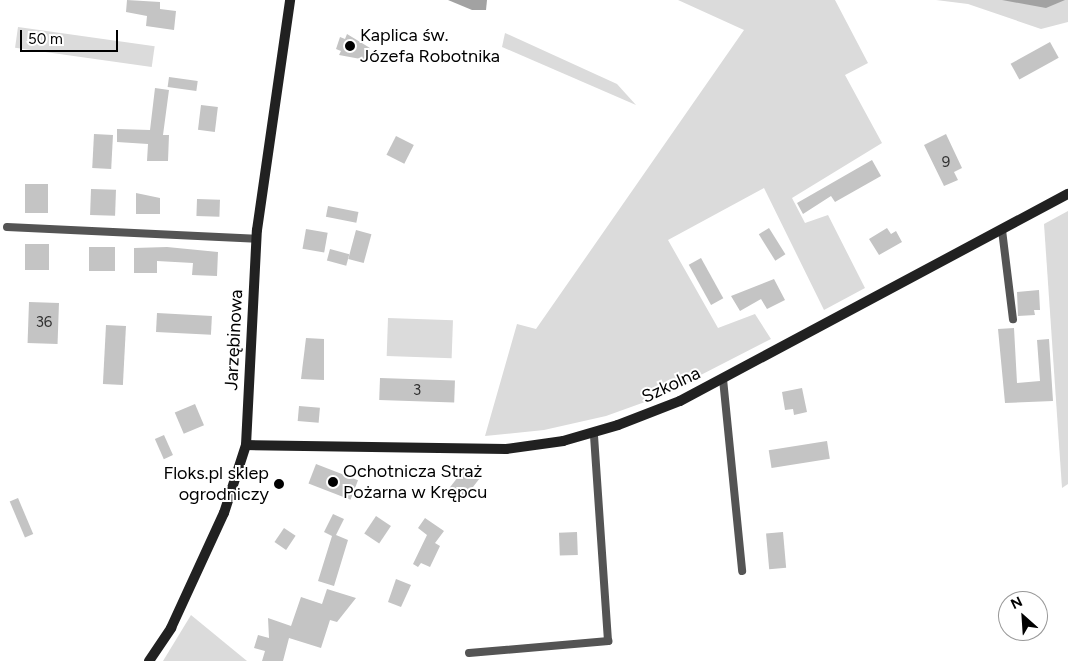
<!DOCTYPE html>
<html>
<head>
<meta charset="utf-8">
<style>
	body { margin:0 }
	#map { position:relative; width:1068px; height:661px; overflow:hidden; background:#fff; font-family:Figtree,sans-serif }
	div>[style] { position:absolute }
	[style*='--x'] { left:calc(var(--x)*1px); top:calc(var(--y)*1px); width:calc(var(--w)*1px); rotate:calc(var(--a)*1deg) }
	.green>* { inset:0; background:#dbdbdb; transform-origin:0 0 }
	.water>* { inset:0; background:#a2a2a2 }
	.building>* { inset:0; background:#c4c4c4; transform-origin:0 0 }
	.lane>* { height:8px; margin:-4px; padding:0 4px; transform-origin:4px; border-radius:4px; background:#545454 }
	.secondary>* { height:10px; margin:-5px; padding:0 5px; transform-origin:5px; border-radius:5px; background:#212121 }
	.dots>* { width:14px; height:14px; translate:-50% -50%; box-sizing:border-box; border:2px solid #fff; border-radius:50% }
	span { translate:-50% -50%; white-space:nowrap; text-align:center; line-height:1.15; -webkit-text-stroke:4px #fff; paint-order:stroke }
	.number-label { font-size:15px; color:#313131 }
	.number-label span { -webkit-text-stroke-width:0 }
	.poi-label { font-size:18px; color:#000 }
	.left { translate:0 -50%; text-align:left }
	.right { translate:-100% -50%; text-align:right }
	.street-label { font-size:18px; color:#000 }
	.north { position:absolute; left:998px; top:591px; width:50px; height:50px; box-sizing:border-box; background:#fff; border:1px solid #999; border-radius:50%; rotate:334deg; font-size:14px; font-weight:700; line-height:20px; text-align:center; color:#000 }
	.north::after { content:''; display:block; margin:auto; width:18px; height:22px; background:#000; clip-path:polygon(50% 0,100% 100%,50% 72%,0 100%) }
	.scale { position:absolute; left:20px; top:30px; width:98px; height:22px; box-sizing:border-box; border:2px solid #000; border-top:0; padding-left:6px; font-size:15px; line-height:18px; white-space:nowrap; color:#000; -webkit-text-stroke:4px #fff; paint-order:stroke }
</style>
</head>
<body>
<div id="map">
	<div class="green">
		<i style="clip-path:polygon(678px 0,835px 0,868px 63px,845px 75px,882px 143px,792px 198px,805px 223px,828px 215px,865px 288px,824px 310px,764px 188px,668px 240px,718px 328px,755px 314px,771px 339px,656px 398px,606px 416px,544px 430px,485px 436px,517px 324px,536px 329px,744px 30px)"></i>
		<i style="clip-path:polygon(936px 0,1068px 0,1068px 22px,1041px 29px,968px 4px)"></i>
		<i style="left:18px;top:27px;width:138px;height:21px;rotate:8deg"></i>
		<i style="clip-path:polygon(505px 33px,617px 84px,636px 105px,502px 47px)"></i>
		<i style="clip-path:polygon(1068px 211px,1068px 484px,1062px 488px,1044px 224px)"></i>
		<i style="left:388px;top:318px;width:65px;height:38px;rotate:2deg"></i>
		<i style="clip-path:polygon(191px 615px,247px 661px,163px 661px)"></i>
	</div>
	<div class="water">
		<i style="clip-path:polygon(448px 0,487px 0,486px 10px,472px 10px)"></i>
		<i style="clip-path:polygon(1002px 0,1065px 0,1046px 8px)"></i>
	</div>
	<div class="building">
		<i style="clip-path:polygon(127px 0,160px 2px,160px 9px,176px 11px,174px 30px,146px 26px,147px 16px,126px 12px)"></i>
		<i style="clip-path:polygon(347px 34px,370px 48px,366px 60px,339px 55px,341px 51px,336px 49px,340px 37px,345px 39px)"></i>
		<i style="left:1050px;top:42px;width:18px;height:45px;rotate:61deg"></i>
		<i style="left:169px;top:77px;width:29px;height:10px;rotate:8deg"></i>
		<i style="clip-path:polygon(155px 88px,169px 90px,163px 135px,169px 135px,168px 161px,147px 161px,148px 144px,117px 142px,117px 129px,150px 130px)"></i>
		<i style="left:201px;top:105px;width:17px;height:25px;rotate:7deg"></i>
		<i style="left:94px;top:134px;width:19px;height:34px;rotate:3deg"></i>
		<i style="clip-path:polygon(946px 134px,962px 168px,954px 172px,958px 180px,944px 186px,924px 145px)"></i>
		<i style="left:396px;top:136px;width:20px;height:21px;rotate:27deg"></i>
		<i style="clip-path:polygon(872px 160px,881px 176px,835px 202px,831px 196px,803px 214px,797px 203px)"></i>
		<i style="left:25px;top:184px;width:23px;height:29px"></i>
		<i style="left:91px;top:189px;width:25px;height:26px;rotate:2deg"></i>
		<i style="clip-path:polygon(136px 193px,160px 198px,160px 214px,136px 214px)"></i>
		<i style="left:197px;top:199px;width:23px;height:17px;rotate:2deg"></i>
		<i style="left:328px;top:206px;width:31px;height:11px;rotate:11deg"></i>
		<i style="left:769px;top:228px;width:31px;height:12px;rotate:58deg"></i>
		<i style="clip-path:polygon(887px 228px,891px 234px,896px 231px,902px 242px,879px 255px,869px 239px)"></i>
		<i style="left:306px;top:229px;width:22px;height:20px;rotate:10deg"></i>
		<i style="left:356px;top:230px;width:16px;height:30px;rotate:15deg"></i>
		<i style="left:25px;top:244px;width:24px;height:26px"></i>
		<i style="left:89px;top:247px;width:26px;height:24px"></i>
		<i style="clip-path:polygon(167px 247px,218px 252px,217px 276px,192px 275px,193px 263px,157px 261px,157px 273px,134px 273px,134px 248px)"></i>
		<i style="left:330px;top:249px;width:20px;height:12px;rotate:15deg"></i>
		<i style="left:701px;top:258px;width:46px;height:14px;rotate:61deg"></i>
		<i style="clip-path:polygon(774px 279px,785px 300px,767px 309px,761px 299px,740px 311px,731px 296px)"></i>
		<i style="clip-path:polygon(1039px 290px,1040px 310px,1034px 310px,1035px 315px,1018px 316px,1017px 292px)"></i>
		<i style="left:29px;top:302px;width:30px;height:41px;rotate:2deg"></i>
		<i style="left:157px;top:313px;width:55px;height:19px;rotate:3deg"></i>
		<i style="left:106px;top:325px;width:20px;height:59px;rotate:3deg"></i>
		<i style="clip-path:polygon(1014px 328px,1017px 383px,1040px 381px,1037px 340px,1049px 339px,1053px 401px,1005px 403px,998px 329px)"></i>
		<i style="clip-path:polygon(306px 338px,324px 339px,324px 380px,301px 379px)"></i>
		<i style="left:380px;top:378px;width:75px;height:22px;rotate:2deg"></i>
		<i style="clip-path:polygon(802px 388px,807px 412px,794px 415px,793px 409px,785px 410px,782px 392px)"></i>
		<i style="left:195px;top:404px;width:23px;height:22px;rotate:67deg"></i>
		<i style="left:299px;top:406px;width:21px;height:15px;rotate:5deg"></i>
		<i style="left:164px;top:435px;width:22px;height:10px;rotate:66deg"></i>
		<i style="left:827px;top:441px;width:18px;height:59px;rotate:81deg"></i>
		<i style="left:316px;top:464px;width:45px;height:21px;rotate:21deg"></i>
		<i style="left:465px;top:468px;width:18px;height:25px;rotate:38deg"></i>
		<i style="left:18px;top:498px;width:39px;height:9px;rotate:67deg"></i>
		<i style="clip-path:polygon(333px 514px,344px 519px,336px 535px,348px 540px,334px 586px,318px 581px,332px 536px,324px 532px)"></i>
		<i style="left:376px;top:516px;width:18px;height:21px;rotate:34deg"></i>
		<i style="clip-path:polygon(425px 518px,444px 531px,435px 543px,440px 546px,430px 567px,421px 563px,418px 567px,413px 564px,427px 535px,418px 528px)"></i>
		<i style="left:284px;top:528px;width:14px;height:17px;rotate:34deg"></i>
		<i style="left:577px;top:532px;width:23px;height:18px;rotate:88deg"></i>
		<i style="left:783px;top:532px;width:36px;height:17px;rotate:85deg"></i>
		<i style="clip-path:polygon(396px 579px,411px 585px,401px 607px,388px 602px)"></i>
		<i style="clip-path:polygon(327px 589px,356px 598px,337px 622px,330px 620px,321px 648px,289px 638px,283px 661px,262px 661px,265px 651px,254px 648px,258px 635px,269px 638px,268px 618px,291px 626px,301px 597px,322px 604px)"></i>
	</div>
	<div class="lane">
		<i style="--x:7;--y:227;--w:250;--a:2.7"></i>
		<i style="--x:1002;--y:230;--w:90;--a:83"></i>
		<i style="--x:723;--y:379;--w:193;--a:84.3"></i>
		<i style="--x:469;--y:653;--w:140;--a:-4.9"></i>
		<i style="--x:608;--y:641;--w:208;--a:-93.9"></i>
	</div>
	<div class="secondary">
		<i style="--x:246;--y:445;--w:260;--a:0.9"></i>
		<i style="--x:506;--y:449;--w:58;--a:-8"></i>
		<i style="--x:563;--y:441;--w:57;--a:-16.2"></i>
		<i style="--x:618;--y:425;--w:66;--a:-21.2"></i>
		<i style="--x:680;--y:401;--w:440;--a:-28.1"></i>
		<i style="--x:149;--y:661;--w:40;--a:-56"></i>
		<i style="--x:171;--y:628;--w:127;--a:-65.3"></i>
		<i style="--x:224;--y:513;--w:71;--a:-72.1"></i>
		<i style="--x:246;--y:445;--w:215;--a:-87.1"></i>
		<i style="--x:257;--y:230;--w:232;--a:-81.8"></i>
	</div>
	<div class="dots">
		<i style="left:350px;top:46px;background:#000"></i>
		<i style="left:333px;top:482px;background:#000"></i>
		<i style="left:279px;top:484px;background:#000"></i>
	</div>
	<div class="number-label">
		<span style="left:946px;top:163px">9</span>
		<span style="left:44px;top:323px">36</span>
		<span style="left:417px;top:391px">3</span>
	</div>
	<div class="poi-label">
		<span class="left" style="left:360px;top:46px">Kaplica św.<br>Józefa Robotnika</span>
		<span class="left" style="left:343px;top:482px">Ochotnicza Straż<br>Pożarna w Krępcu</span>
		<span class="right" style="left:269px;top:484px">Floks.pl sklep<br>ogrodniczy</span>
	</div>
	<div class="street-label">
		<span style="left:234px;top:340px;rotate:-87deg">Jarzębinowa</span>
		<span style="left:671px;top:385px;rotate:-25deg">Szkolna</span>
	</div>
	<div class="north">N</div>
	<div class="scale">50 m</div>
</div>
</body>
</html>
